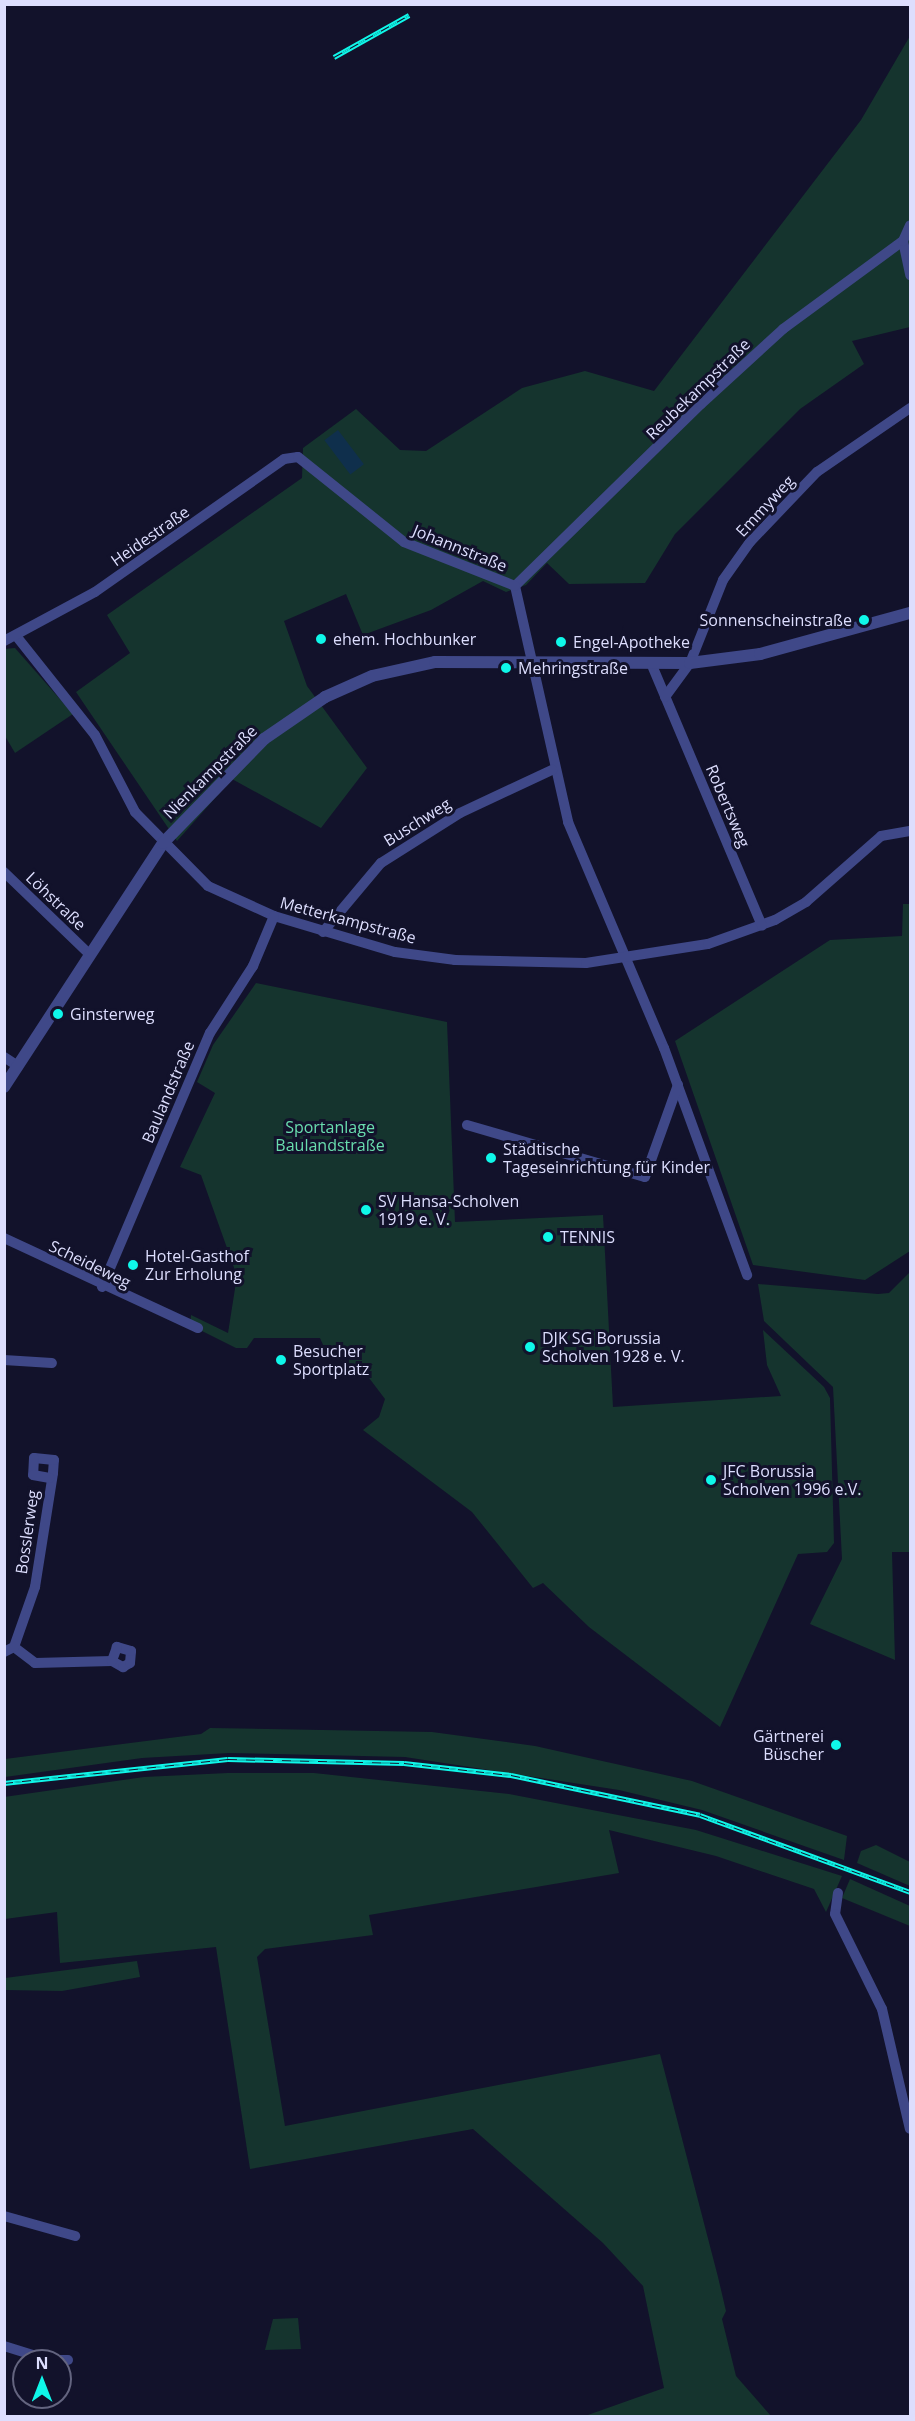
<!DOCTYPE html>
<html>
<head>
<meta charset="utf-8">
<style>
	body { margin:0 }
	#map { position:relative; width:915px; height:2421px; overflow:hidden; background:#12122b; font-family:"Open Sans",sans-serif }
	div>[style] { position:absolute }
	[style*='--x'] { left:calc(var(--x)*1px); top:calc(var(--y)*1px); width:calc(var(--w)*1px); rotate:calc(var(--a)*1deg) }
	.green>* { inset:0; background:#15342e }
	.water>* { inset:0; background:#0f2f4c; transform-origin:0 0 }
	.minor>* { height:10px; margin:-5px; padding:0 5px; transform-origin:5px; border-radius:5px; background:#3f4888 }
	.tertiary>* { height:12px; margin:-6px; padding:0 6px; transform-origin:6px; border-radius:6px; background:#3f4888 }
	.rail>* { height:5px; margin-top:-2.5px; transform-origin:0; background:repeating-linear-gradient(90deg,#12122b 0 9px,#0ff7e9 0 18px); box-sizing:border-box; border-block:2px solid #0ff7e9 }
	.dots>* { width:16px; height:16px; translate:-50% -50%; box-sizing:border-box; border:3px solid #12122b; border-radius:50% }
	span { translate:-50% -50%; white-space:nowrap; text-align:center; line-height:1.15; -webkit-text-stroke:6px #12122b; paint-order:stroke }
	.street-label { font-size:16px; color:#dddefe }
	.poi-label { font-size:16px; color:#dddefe }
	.right { translate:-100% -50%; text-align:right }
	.left { translate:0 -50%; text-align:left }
	.park-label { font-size:16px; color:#69ddae }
	.frame { position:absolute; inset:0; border:6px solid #dddefe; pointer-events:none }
	.north { position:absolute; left:12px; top:2349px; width:60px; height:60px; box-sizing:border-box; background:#12122b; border:2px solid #63647f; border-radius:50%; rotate:0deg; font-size:16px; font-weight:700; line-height:24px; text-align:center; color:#dddefe }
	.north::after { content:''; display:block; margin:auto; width:21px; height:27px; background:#0ff7e9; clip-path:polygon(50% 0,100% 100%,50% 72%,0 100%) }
</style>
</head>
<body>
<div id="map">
	<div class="green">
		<i style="clip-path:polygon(910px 36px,910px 327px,852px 341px,864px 364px,800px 409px,675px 534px,645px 583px,569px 584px,547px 563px,526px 585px,506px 592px,483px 581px,431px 610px,363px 635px,346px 594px,284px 621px,307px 686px,367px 768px,321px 828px,232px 779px,177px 841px,76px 692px,130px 653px,107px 615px,302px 478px,303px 448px,356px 409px,400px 450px,426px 451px,522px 388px,585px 371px,654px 391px,861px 120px)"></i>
		<i style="clip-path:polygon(15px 648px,73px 714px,15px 753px,5px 736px,4px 649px)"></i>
		<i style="clip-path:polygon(903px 904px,910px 904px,910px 1251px,865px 1280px,753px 1265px,675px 1041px,830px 940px,902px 936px)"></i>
		<i style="clip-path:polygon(256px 983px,447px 1022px,455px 1222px,603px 1215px,613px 1407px,781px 1396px,767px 1365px,763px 1330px,824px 1387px,830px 1398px,834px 1543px,827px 1552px,798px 1554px,720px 1727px,589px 1627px,543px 1583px,533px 1588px,472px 1512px,363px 1430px,379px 1417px,385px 1399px,363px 1370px,327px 1354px,320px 1338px,254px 1338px,247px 1348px,236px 1348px,190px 1325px,191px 1315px,228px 1333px,237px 1276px,201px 1175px,180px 1167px,215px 1093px,197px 1082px,213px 1045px)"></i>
		<i style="clip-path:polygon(910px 1272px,910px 1552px,892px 1552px,895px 1660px,810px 1624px,842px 1559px,833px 1387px,764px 1321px,758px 1284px,878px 1294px,889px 1293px)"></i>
		<i style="clip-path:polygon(210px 1728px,432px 1732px,535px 1746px,692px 1781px,847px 1836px,844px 1860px,702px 1810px,619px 1790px,405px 1757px,229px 1753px,142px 1758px,5px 1777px,5px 1759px,201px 1734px)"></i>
		<i style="clip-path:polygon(228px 1773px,314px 1773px,509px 1794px,696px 1830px,842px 1876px,826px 1912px,814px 1889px,716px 1856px,609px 1830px,619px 1873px,369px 1915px,373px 1935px,265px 1949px,257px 1957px,285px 2126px,660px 2054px,718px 2277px,726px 2311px,722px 2319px,736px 2376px,771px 2416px,585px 2416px,664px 2388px,643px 2286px,603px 2243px,473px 2129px,250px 2169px,216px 1947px,60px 1963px,57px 1912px,5px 1919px,4px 1797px,144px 1777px)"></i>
		<i style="clip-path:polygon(876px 1845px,910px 1862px,910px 1886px,857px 1863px,861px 1851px)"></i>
		<i style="clip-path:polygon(850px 1879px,910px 1906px,910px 1926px,842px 1898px)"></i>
		<i style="clip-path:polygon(137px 1961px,140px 1977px,62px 1991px,5px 1990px,5px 1978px)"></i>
		<i style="clip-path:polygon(298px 2318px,301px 2349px,265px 2350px,273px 2319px)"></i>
	</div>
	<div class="water">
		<i style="left:338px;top:430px;width:43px;height:17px;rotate:53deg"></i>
	</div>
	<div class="minor">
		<i style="--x:903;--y:241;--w:35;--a:78"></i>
		<i style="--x:515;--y:586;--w:242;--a:77.3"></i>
		<i style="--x:568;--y:822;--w:246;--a:67"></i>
		<i style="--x:664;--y:1048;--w:242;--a:69.9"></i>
		<i style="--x:515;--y:586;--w:260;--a:-44.4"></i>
		<i style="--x:701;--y:404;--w:111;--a:-42.4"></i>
		<i style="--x:783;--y:329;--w:149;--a:-36.3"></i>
		<i style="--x:903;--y:241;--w:17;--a:-66"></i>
		<i style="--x:17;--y:637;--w:125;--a:51.5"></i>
		<i style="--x:95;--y:735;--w:87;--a:62.5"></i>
		<i style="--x:135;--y:812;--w:104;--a:45.4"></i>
		<i style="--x:208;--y:886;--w:72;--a:24.4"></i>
		<i style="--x:274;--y:916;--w:126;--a:16.6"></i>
		<i style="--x:395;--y:952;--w:61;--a:7.6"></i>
		<i style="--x:455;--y:960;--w:131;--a:1.3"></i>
		<i style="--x:586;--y:963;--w:123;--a:-8.9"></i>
		<i style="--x:708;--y:944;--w:71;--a:-19.7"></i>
		<i style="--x:775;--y:920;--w:36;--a:-30"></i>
		<i style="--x:806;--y:902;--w:100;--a:-41.3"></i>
		<i style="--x:881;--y:836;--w:29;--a:-10"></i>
		<i style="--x:4;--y:641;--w:103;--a:-28.3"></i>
		<i style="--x:95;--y:592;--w:231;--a:-35.1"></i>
		<i style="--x:284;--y:459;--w:14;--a:-8"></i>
		<i style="--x:298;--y:457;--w:136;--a:38.7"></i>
		<i style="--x:404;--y:542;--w:119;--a:21.6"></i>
		<i style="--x:651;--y:663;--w:285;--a:67.1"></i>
		<i style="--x:665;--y:697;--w:42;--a:-53.7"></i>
		<i style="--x:690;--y:663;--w:89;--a:-68.3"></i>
		<i style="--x:723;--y:580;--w:47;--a:-54.6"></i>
		<i style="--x:750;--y:542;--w:97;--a:-46.3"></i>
		<i style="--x:817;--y:472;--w:113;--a:-34.5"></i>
		<i style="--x:4;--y:872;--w:115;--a:43.9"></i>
		<i style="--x:323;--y:932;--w:90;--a:-50"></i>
		<i style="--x:381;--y:863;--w:93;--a:-32.3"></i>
		<i style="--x:460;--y:813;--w:102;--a:-25.1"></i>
		<i style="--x:4;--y:1057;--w:17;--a:33"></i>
		<i style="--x:467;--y:1125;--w:185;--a:16.3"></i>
		<i style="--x:645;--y:1177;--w:98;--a:-70.3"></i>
		<i style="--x:4;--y:1238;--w:214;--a:24.9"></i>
		<i style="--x:102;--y:1287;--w:276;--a:-67"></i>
		<i style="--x:210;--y:1033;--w:80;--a:-57.3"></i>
		<i style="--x:253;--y:966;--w:54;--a:-67.2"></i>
		<i style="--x:4;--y:1360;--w:48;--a:3.6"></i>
		<i style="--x:14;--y:1647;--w:26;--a:37"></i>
		<i style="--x:35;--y:1663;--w:77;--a:-1.5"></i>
		<i style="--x:112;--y:1661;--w:13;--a:29"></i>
		<i style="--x:123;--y:1667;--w:8;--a:-30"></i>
		<i style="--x:130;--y:1663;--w:12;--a:-85"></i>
		<i style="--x:131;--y:1651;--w:15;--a:-164"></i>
		<i style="--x:117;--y:1647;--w:15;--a:110"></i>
		<i style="--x:4;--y:1652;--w:11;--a:-27"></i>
		<i style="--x:14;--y:1647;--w:64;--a:-70.7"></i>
		<i style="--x:35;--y:1587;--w:115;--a:-81"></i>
		<i style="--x:53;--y:1473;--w:13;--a:-86"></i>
		<i style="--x:54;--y:1460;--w:20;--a:-174"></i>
		<i style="--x:34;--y:1458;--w:17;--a:93"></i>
		<i style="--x:33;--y:1475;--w:17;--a:10"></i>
		<i style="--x:838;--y:1893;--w:21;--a:98"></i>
		<i style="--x:835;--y:1914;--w:106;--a:63.7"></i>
		<i style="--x:882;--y:2009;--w:123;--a:76.9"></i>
		<i style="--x:4;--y:2216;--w:74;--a:15.7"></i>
		<i style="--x:4;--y:2346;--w:47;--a:17.3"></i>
		<i style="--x:49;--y:2360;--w:19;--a:0"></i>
	</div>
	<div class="tertiary">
		<i style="--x:4;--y:1087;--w:291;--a:-56.9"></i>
		<i style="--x:163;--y:843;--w:145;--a:-45.8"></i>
		<i style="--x:264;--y:739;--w:74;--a:-34.5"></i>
		<i style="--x:325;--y:697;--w:51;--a:-24.1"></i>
		<i style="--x:372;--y:676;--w:65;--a:-12.5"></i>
		<i style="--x:435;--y:662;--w:255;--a:0.2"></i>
		<i style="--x:690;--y:663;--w:71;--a:-7.3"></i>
		<i style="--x:760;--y:654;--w:156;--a:-15.3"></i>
	</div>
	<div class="rail">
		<i style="--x:334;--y:57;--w:86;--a:-29.2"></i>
		<i style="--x:4;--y:1783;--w:225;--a:-6.1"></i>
		<i style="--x:228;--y:1759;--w:176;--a:1.3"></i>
		<i style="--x:404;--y:1763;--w:108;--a:6.4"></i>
		<i style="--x:511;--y:1775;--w:193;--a:11.9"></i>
		<i style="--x:700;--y:1815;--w:224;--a:20.1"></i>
	</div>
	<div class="dots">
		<i style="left:864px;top:620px;background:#0ff7e9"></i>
		<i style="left:321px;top:639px;background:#0ff7e9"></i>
		<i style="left:561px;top:642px;background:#0ff7e9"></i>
		<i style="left:506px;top:668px;background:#0ff7e9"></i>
		<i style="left:58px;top:1014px;background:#0ff7e9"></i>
		<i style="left:491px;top:1158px;background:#0ff7e9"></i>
		<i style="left:366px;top:1210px;background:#0ff7e9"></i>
		<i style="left:548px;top:1237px;background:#0ff7e9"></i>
		<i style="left:133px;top:1265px;background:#0ff7e9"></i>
		<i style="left:530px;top:1347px;background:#0ff7e9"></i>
		<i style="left:281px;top:1360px;background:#0ff7e9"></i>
		<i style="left:711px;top:1480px;background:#0ff7e9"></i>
		<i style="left:836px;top:1745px;background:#0ff7e9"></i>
	</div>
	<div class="street-label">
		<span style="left:698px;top:389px;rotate:-44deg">Reubekampstraße</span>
		<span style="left:765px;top:506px;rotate:-47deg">Emmyweg</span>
		<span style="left:150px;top:536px;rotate:-35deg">Heidestraße</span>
		<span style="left:460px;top:548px;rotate:22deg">Johannstraße</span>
		<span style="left:210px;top:772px;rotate:-45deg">Nienkampstraße</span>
		<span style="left:728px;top:806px;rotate:67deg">Robertsweg</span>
		<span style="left:417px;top:822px;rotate:-32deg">Buschweg</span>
		<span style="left:56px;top:901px;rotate:44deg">Löhstraße</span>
		<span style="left:348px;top:920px;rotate:15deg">Metterkampstraße</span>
		<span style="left:168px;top:1092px;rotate:-67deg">Baulandstraße</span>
		<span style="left:90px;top:1264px;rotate:26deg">Scheideweg</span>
		<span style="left:27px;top:1532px;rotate:-82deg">Bosslerweg</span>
	</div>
	<div class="poi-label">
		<span class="right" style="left:852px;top:620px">Sonnenscheinstraße</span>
		<span class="left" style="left:333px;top:639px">ehem. Hochbunker</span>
		<span class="left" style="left:573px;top:642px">Engel-Apotheke</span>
		<span class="left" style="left:518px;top:668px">Mehringstraße</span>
		<span class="left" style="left:70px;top:1014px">Ginsterweg</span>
		<span class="left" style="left:503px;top:1158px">Städtische<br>Tageseinrichtung für Kinder</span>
		<span class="left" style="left:378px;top:1210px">SV Hansa-Scholven<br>1919 e. V.</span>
		<span class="left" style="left:560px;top:1237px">TENNIS</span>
		<span class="left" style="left:145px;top:1265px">Hotel-Gasthof<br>Zur Erholung</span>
		<span class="left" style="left:542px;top:1347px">DJK SG Borussia<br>Scholven 1928 e. V.</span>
		<span class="left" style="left:293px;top:1360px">Besucher<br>Sportplatz</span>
		<span class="left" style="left:723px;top:1480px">JFC Borussia<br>Scholven 1996 e.V.</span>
		<span class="right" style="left:824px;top:1745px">Gärtnerei<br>Büscher</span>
	</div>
	<div class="park-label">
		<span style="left:330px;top:1136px">Sportanlage<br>Baulandstraße</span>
	</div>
	<div class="frame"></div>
	<div class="north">N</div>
</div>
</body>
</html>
